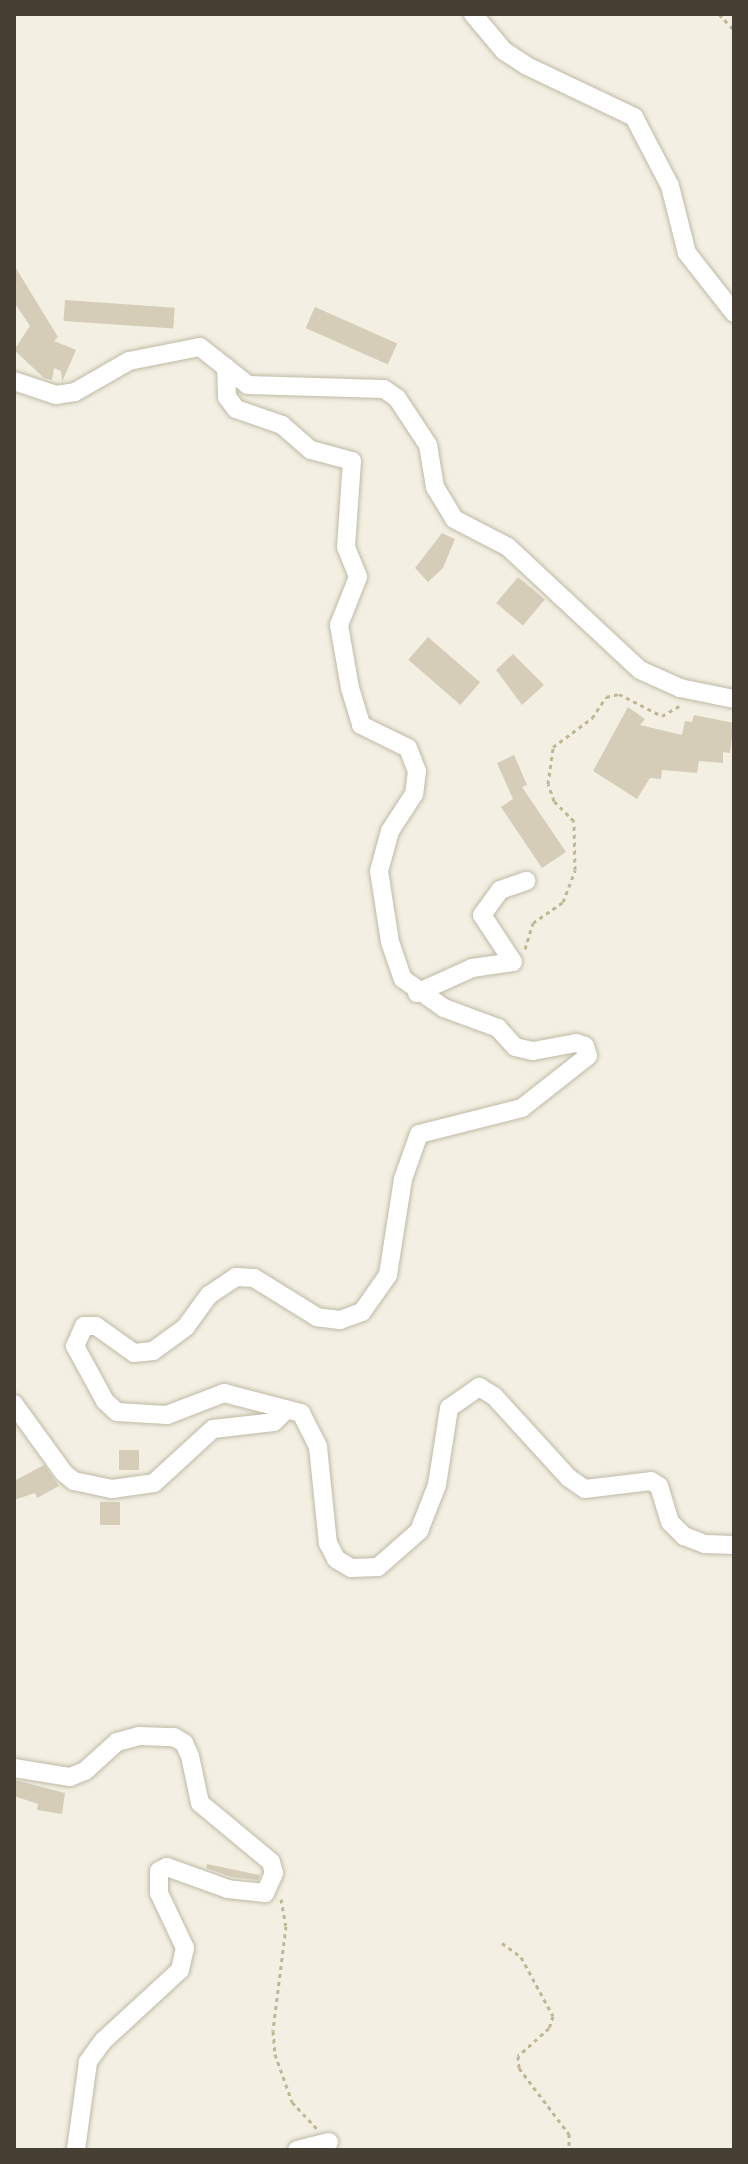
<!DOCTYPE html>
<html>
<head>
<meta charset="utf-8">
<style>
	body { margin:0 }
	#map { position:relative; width:748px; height:2164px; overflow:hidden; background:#f3f0e3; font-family:Helvetica,sans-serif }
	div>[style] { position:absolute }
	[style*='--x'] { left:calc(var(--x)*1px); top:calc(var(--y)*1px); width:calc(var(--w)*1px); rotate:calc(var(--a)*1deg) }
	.building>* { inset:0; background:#d5cdb8; transform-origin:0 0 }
	.path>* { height:3px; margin-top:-1.5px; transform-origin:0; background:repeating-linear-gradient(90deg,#c1b796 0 4px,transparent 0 8px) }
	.roads { filter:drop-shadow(0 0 2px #bfb9a5) drop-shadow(0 0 2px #bfb9a5) }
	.minor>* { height:18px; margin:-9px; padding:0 9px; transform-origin:9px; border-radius:9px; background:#fff }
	span { translate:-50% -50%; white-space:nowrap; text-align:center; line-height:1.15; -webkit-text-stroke:8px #fff; paint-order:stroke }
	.frame { position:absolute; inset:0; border:16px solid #454033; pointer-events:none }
</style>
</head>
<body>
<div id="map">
	<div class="building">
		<i style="clip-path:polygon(14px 265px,58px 337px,54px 341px,76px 350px,62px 382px,61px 371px,54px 368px,52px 380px,44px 378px,14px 350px,30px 326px,14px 302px)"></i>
		<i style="left:65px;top:300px;width:110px;height:21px;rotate:4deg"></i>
		<i style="left:315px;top:307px;width:90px;height:23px;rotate:24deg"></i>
		<i style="clip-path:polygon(442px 533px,455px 539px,443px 568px,428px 582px,415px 568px)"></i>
		<i style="left:518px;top:577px;width:35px;height:34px;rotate:40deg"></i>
		<i style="left:428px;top:637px;width:69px;height:30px;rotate:41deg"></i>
		<i style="clip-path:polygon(513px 654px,544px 685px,522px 705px,496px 670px)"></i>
		<i style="clip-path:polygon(628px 707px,645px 719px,640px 725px,682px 735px,685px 721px,692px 722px,694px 715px,734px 723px,730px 753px,723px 752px,723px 763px,699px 761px,697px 773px,662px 770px,661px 779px,650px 778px,637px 799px,593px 771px)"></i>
		<i style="clip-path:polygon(514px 755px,527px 785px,522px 787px,566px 852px,542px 868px,501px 807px,513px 799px,497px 763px)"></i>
		<i style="left:119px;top:1450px;width:20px;height:20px"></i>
		<i style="clip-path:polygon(44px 1465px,59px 1486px,37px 1498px,35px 1493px,14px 1500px,14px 1481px)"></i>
		<i style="left:100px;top:1502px;width:20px;height:23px"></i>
		<i style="clip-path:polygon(15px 1780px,65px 1793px,62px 1814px,37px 1810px,38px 1804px,14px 1796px)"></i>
		<i style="clip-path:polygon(207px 1864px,260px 1875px,258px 1880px,231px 1877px,206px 1868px)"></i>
	</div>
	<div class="path">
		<i style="--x:719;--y:14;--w:22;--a:47"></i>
		<i style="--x:525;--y:949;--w:27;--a:-73"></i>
		<i style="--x:533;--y:923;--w:37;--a:-35"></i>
		<i style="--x:563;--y:902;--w:34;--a:-69"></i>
		<i style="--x:575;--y:870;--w:49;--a:-91.2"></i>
		<i style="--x:574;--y:821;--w:28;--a:-135"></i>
		<i style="--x:554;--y:801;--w:18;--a:-109"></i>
		<i style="--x:548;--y:784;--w:37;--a:-82"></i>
		<i style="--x:553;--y:747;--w:49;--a:-36.6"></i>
		<i style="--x:592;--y:718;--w:25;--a:-56"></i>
		<i style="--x:606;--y:697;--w:13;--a:-13"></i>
		<i style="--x:619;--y:694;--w:48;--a:27.1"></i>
		<i style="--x:662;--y:716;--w:22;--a:-30"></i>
		<i style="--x:281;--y:1899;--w:27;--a:80"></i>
		<i style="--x:286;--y:1926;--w:106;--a:97.1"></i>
		<i style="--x:273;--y:2031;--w:23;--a:85"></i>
		<i style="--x:275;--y:2054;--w:51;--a:70.5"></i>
		<i style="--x:292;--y:2102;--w:37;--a:47"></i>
		<i style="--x:502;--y:1943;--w:24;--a:36"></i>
		<i style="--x:521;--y:1957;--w:67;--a:61.5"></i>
		<i style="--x:553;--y:2016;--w:13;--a:108"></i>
		<i style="--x:549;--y:2028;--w:42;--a:137.9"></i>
		<i style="--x:518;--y:2056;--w:12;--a:85"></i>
		<i style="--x:519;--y:2068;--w:83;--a:52.9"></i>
		<i style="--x:569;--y:2134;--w:16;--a:90"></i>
	</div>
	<div class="roads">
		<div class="minor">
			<i style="--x:473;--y:14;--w:48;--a:50"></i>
			<i style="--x:504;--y:51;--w:27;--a:33"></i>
			<i style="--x:527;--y:66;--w:119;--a:25.5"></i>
			<i style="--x:634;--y:117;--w:78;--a:62.4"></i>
			<i style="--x:670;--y:186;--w:69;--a:75.8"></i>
			<i style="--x:687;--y:253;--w:76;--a:51.9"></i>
			<i style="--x:226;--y:367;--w:30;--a:88"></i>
			<i style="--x:227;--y:397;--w:15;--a:53"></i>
			<i style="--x:236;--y:409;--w:49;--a:19.2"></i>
			<i style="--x:282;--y:425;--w:38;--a:41"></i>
			<i style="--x:311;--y:450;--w:42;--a:15"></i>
			<i style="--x:352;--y:461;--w:86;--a:94"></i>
			<i style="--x:346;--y:547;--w:32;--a:68"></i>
			<i style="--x:358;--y:577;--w:52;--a:111.6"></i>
			<i style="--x:339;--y:625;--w:64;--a:80.1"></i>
			<i style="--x:350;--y:688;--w:39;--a:73"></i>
			<i style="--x:361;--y:725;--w:52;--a:26.1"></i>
			<i style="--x:408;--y:748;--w:25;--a:69"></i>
			<i style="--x:417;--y:771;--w:23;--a:97"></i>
			<i style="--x:414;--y:794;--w:44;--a:123"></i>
			<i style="--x:390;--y:831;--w:41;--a:105.4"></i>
			<i style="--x:379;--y:871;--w:72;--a:81.2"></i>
			<i style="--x:390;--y:942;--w:39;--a:71"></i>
			<i style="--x:403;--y:979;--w:50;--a:35.3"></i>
			<i style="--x:444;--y:1008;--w:58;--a:20.3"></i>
			<i style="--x:498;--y:1028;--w:25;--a:48"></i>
			<i style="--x:515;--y:1047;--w:18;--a:13"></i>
			<i style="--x:533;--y:1051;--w:44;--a:-10.5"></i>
			<i style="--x:576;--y:1043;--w:9;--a:18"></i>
			<i style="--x:585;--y:1046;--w:10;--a:73"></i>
			<i style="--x:588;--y:1056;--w:84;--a:141.8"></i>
			<i style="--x:522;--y:1108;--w:106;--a:165.8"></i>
			<i style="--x:419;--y:1134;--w:48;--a:109.6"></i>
			<i style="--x:403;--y:1179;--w:97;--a:98.9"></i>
			<i style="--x:388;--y:1275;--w:45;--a:125.1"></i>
			<i style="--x:362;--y:1312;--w:23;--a:160"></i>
			<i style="--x:340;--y:1320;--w:23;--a:-173"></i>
			<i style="--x:317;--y:1317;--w:74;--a:-148.2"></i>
			<i style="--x:254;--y:1278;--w:18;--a:-177"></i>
			<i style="--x:236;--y:1277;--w:32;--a:146"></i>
			<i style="--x:209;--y:1295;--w:39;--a:126"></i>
			<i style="--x:186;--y:1327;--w:41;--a:144"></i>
			<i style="--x:153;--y:1351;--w:19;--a:174"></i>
			<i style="--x:134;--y:1353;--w:47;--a:-144.6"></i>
			<i style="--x:96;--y:1326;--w:12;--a:180"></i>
			<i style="--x:84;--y:1326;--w:22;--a:114"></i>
			<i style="--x:75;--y:1346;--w:63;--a:61.4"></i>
			<i style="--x:105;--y:1401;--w:16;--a:43"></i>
			<i style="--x:117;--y:1412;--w:50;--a:3.4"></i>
			<i style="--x:167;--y:1415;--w:61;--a:-21.1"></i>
			<i style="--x:224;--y:1393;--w:80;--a:14.6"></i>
			<i style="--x:301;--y:1413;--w:38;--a:63"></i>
			<i style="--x:318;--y:1447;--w:97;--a:84.1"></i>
			<i style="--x:328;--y:1543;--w:18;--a:63"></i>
			<i style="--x:336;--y:1559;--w:17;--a:31"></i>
			<i style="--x:351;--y:1568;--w:27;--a:-2"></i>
			<i style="--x:378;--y:1567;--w:55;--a:-41.3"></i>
			<i style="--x:419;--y:1531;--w:49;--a:-68.6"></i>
			<i style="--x:437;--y:1485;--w:78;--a:-81.1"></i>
			<i style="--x:449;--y:1408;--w:37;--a:-35"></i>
			<i style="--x:479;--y:1387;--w:17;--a:31"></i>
			<i style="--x:494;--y:1396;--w:111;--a:47.6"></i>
			<i style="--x:569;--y:1478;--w:19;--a:35"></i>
			<i style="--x:585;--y:1489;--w:66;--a:-6.9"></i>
			<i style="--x:651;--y:1481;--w:9;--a:32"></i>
			<i style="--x:659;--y:1486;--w:38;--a:73"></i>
			<i style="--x:670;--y:1522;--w:20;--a:45"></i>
			<i style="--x:684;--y:1536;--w:22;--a:21"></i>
			<i style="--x:705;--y:1544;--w:29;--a:2"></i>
			<i style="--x:14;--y:381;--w:44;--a:18.4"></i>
			<i style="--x:56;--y:395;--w:19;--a:-9"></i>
			<i style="--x:75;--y:392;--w:62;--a:-29.9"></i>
			<i style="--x:129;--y:361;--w:72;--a:-11.2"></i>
			<i style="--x:200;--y:347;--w:61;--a:38.4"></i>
			<i style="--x:248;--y:385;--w:136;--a:1.7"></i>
			<i style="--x:384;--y:389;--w:16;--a:35"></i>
			<i style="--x:397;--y:398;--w:56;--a:56.6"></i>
			<i style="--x:428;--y:445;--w:43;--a:80.5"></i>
			<i style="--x:435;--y:487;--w:37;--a:59"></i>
			<i style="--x:454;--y:519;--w:61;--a:27.4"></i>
			<i style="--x:508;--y:547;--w:180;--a:43"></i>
			<i style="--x:640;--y:670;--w:44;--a:24.2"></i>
			<i style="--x:680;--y:688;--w:55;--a:11.5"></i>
			<i style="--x:417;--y:993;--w:60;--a:-24.4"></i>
			<i style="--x:472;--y:968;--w:41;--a:-8.3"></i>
			<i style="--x:513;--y:962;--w:56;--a:-123.4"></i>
			<i style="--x:482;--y:915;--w:31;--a:-54"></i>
			<i style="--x:500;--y:890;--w:28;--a:-19"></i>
			<i style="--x:14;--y:1404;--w:85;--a:54.1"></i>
			<i style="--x:64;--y:1473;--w:13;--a:39"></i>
			<i style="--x:74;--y:1481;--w:39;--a:12"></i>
			<i style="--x:112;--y:1489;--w:42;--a:-8.1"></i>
			<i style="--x:154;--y:1483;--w:80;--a:-42.5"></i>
			<i style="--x:213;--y:1429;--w:61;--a:-6.5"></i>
			<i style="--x:274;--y:1422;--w:18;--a:-45"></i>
			<i style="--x:14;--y:1768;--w:57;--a:9.1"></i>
			<i style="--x:70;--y:1777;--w:16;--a:-22"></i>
			<i style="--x:85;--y:1771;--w:43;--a:-42.2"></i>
			<i style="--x:117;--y:1742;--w:23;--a:-15"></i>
			<i style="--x:139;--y:1736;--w:35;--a:2"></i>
			<i style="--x:174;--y:1737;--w:12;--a:31"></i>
			<i style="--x:184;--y:1743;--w:14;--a:65"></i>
			<i style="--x:190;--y:1756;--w:48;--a:78"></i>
			<i style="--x:200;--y:1803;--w:92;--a:39.7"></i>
			<i style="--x:271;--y:1862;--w:11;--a:75"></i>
			<i style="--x:274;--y:1873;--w:22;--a:114"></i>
			<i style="--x:265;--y:1893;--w:37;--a:-174"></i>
			<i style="--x:228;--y:1889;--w:65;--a:-160.2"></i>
			<i style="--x:167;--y:1867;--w:9;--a:153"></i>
			<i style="--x:159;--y:1871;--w:22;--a:90"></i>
			<i style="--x:159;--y:1893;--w:61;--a:64.7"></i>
			<i style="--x:185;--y:1948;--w:23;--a:103"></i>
			<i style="--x:180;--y:1970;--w:105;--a:137.3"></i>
			<i style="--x:103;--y:2041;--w:26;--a:126"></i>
			<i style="--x:88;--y:2062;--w:89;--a:97.8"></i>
			<i style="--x:297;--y:2150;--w:33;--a:-14"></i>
		</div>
	</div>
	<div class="frame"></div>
</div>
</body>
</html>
